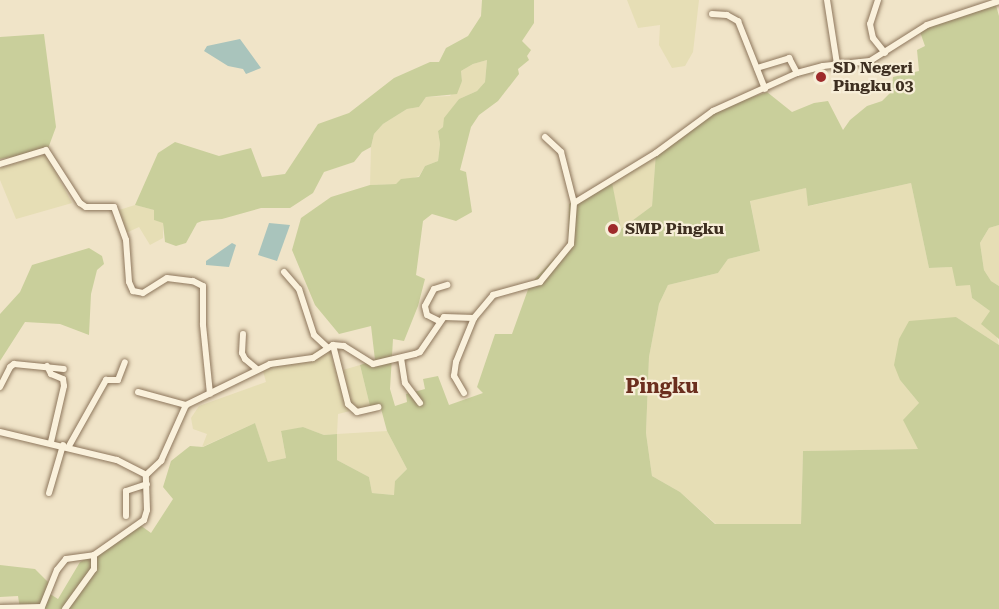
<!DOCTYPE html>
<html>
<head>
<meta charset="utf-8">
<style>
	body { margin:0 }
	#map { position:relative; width:999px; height:609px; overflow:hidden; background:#f0e4c8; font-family:"Roboto Serif",serif }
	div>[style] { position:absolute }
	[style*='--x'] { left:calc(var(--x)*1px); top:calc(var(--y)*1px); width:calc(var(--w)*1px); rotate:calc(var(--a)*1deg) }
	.farmland>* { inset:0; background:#e6deb5 }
	.green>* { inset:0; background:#c9cf9b }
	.water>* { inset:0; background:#a9c4bc }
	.roads { filter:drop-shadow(0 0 2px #8d765c) drop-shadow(0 0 2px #8d765c) }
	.minor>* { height:6px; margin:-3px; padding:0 3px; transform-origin:3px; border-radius:3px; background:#faf1dc }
	.dots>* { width:16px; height:16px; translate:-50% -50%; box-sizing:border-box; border:3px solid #f7eed8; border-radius:50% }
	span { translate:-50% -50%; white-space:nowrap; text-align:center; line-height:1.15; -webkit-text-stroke:4.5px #f7eed8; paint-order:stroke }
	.poi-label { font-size:16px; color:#3d2e20; font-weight:700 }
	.left { translate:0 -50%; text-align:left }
	.quarter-label { font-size:20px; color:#6b2e1e; font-weight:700 }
</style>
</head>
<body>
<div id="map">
	<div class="farmland">
		<i style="clip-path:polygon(627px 0,699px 0,693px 52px,685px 66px,672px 68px,659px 45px,660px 25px,638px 28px)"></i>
		<i style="clip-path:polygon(487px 60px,485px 82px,477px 91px,459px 99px,445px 118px,443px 127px,438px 131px,440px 144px,438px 161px,425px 166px,419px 176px,396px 184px,370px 185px,371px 147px,374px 134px,383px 124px,407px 109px,419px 107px,426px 97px,450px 96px,462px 81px,461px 71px,473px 64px)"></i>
		<i style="clip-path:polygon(656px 152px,652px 206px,620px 230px,611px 177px)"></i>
		<i style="clip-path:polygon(46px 154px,72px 203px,16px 219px,0 180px,0 168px)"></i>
		<i style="clip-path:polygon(911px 183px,929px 268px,952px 267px,970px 285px,972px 298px,990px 311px,999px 345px,956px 317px,900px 380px,919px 403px,918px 449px,803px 451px,801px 524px,716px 524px,680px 492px,652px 476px,646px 433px,649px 357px,659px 304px,668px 285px,718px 273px,728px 259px,760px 251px,750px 200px,806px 188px,809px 206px)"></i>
		<i style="clip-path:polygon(135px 205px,154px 210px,163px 223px,163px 238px,150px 245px,139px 227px,126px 233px,119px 210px)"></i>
		<i style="clip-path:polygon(999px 225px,999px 286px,991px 281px,984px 270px,980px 243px,989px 228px)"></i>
		<i style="clip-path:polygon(328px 343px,336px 372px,360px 365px,370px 406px,338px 414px,337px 434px,387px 431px,407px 469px,395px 481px,395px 495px,372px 493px,369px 477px,337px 460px,337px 434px,324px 435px,303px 427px,281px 432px,286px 458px,268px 462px,255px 423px,202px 447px,207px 434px,193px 429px,191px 418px,199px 406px,266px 382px,261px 364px,276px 359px,307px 357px)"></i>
	</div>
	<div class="green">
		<i style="clip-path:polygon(482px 0,534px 0,534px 23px,522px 41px,531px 50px,527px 56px,529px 60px,518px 69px,519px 74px,498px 101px,479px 115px,471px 127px,460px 170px,466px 172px,472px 212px,456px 221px,432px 214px,423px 221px,416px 275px,425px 279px,418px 306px,404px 341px,393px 339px,390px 389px,395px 406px,407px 402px,406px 394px,425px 389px,423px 379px,438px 376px,449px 405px,483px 393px,477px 387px,495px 334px,512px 334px,530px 284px,568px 244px,569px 204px,611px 177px,621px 229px,652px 206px,656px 152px,719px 108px,767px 92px,792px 112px,814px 103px,828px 101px,843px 130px,850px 120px,867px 106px,882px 101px,891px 92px,893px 77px,919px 71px,917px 50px,925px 46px,919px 29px,995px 2px,999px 16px,999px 225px,989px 228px,980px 243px,984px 270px,991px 281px,999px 286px,999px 339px,981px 324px,990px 311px,972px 298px,970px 285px,956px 286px,952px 267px,929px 268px,911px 183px,808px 206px,806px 188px,750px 201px,760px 251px,728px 259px,718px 273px,668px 285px,659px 304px,649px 357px,646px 433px,652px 476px,680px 492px,715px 524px,801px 524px,803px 451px,918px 449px,903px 420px,919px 403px,900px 380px,894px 365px,899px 339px,909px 321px,956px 317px,999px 345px,999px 609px,20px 609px,18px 596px,0 597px,0 565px,35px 569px,49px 583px,47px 592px,58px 599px,80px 562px,98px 552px,136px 522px,151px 533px,173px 499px,163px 487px,171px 461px,190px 446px,203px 447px,255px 423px,268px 462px,286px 458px,281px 431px,303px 427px,324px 435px,337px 434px,337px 460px,369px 477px,372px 493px,394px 495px,395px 481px,407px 469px,387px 431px,380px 405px,370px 406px,360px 365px,375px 360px,371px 326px,339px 334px,315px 305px,292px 250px,301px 218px,331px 197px,370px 185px,396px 184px,401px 179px,419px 177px,425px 166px,438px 161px,440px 144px,438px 131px,443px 127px,444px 118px,459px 99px,477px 91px,485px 82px,487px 60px,473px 64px,461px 71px,462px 81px,457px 94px,426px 97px,419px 107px,407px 109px,383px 124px,374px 134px,371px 147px,362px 152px,354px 162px,324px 172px,313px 193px,290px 208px,261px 208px,222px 219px,202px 221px,197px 223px,186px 243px,176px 246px,165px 242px,163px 223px,154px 220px,154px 210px,135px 205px,158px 153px,175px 142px,219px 156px,251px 148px,262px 177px,285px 174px,318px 124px,349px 113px,394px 78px,430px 62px,439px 62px,446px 48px,468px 36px,481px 16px)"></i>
		<i style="clip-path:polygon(44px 34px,56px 127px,46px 154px,27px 154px,0 159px,0 37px)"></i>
		<i style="clip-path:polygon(89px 248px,102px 256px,104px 264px,97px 270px,91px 294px,89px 335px,60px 324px,25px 322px,0 361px,0 314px,20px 292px,32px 265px)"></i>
	</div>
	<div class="water">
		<i style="clip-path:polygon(240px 39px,261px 68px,246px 74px,243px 69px,228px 66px,204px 51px,207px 46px)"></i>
		<i style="clip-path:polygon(269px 223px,290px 225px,277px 261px,258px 255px)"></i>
		<i style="clip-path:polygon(232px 243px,236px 245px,229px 267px,206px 265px,206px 261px)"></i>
	</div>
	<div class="roads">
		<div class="minor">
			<i style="--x:827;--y:0;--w:65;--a:81.1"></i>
			<i style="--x:878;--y:0;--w:25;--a:108"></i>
			<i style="--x:870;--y:24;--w:14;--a:78"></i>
			<i style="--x:873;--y:38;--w:19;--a:51"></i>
			<i style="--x:712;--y:14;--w:15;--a:4"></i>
			<i style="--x:727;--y:15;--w:13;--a:29"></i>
			<i style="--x:738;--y:21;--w:73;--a:68.3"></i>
			<i style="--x:757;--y:68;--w:34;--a:-17"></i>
			<i style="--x:789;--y:58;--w:17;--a:62"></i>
			<i style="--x:545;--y:137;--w:22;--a:43"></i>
			<i style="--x:561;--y:152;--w:53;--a:75.7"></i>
			<i style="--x:0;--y:164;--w:48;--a:-16.9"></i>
			<i style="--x:46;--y:150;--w:63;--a:57.3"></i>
			<i style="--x:80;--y:203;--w:7;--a:34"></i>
			<i style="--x:86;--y:207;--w:28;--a:0"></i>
			<i style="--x:114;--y:207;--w:35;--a:70"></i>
			<i style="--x:126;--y:240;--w:42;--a:85.9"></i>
			<i style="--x:129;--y:282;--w:10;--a:66"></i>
			<i style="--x:133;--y:291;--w:10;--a:11"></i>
			<i style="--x:143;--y:293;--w:28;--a:-32"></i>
			<i style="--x:167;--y:278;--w:26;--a:7"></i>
			<i style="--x:193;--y:281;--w:11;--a:27"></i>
			<i style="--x:203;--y:286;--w:39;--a:90"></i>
			<i style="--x:203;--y:325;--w:69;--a:84.2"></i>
			<i style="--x:284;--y:272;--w:23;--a:49"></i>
			<i style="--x:299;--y:289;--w:48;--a:71.9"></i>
			<i style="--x:314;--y:335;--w:18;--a:43"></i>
			<i style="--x:439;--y:321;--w:13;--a:-153"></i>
			<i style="--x:427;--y:315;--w:9;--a:-103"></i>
			<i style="--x:425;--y:306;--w:19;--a:-62"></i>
			<i style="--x:434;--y:289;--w:14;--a:-17"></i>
			<i style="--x:243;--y:334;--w:19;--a:93"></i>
			<i style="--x:242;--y:353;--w:7;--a:63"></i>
			<i style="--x:245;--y:359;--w:16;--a:40"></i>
			<i style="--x:333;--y:345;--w:61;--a:75.7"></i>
			<i style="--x:348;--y:404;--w:12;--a:42"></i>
			<i style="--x:357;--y:412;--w:22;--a:-13"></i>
			<i style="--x:401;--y:358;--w:25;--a:81"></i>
			<i style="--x:405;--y:383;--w:25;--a:53"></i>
			<i style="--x:47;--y:366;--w:9;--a:63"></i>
			<i style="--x:51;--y:374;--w:13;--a:23"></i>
			<i style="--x:63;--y:379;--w:7;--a:82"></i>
			<i style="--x:64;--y:386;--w:57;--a:103.1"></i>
			<i style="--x:0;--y:387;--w:22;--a:-63"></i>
			<i style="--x:10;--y:367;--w:5;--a:-37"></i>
			<i style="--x:14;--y:364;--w:50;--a:5.7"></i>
			<i style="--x:138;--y:392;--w:50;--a:15.2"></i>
			<i style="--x:464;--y:393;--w:20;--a:-120"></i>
			<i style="--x:454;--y:376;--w:14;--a:-82"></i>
			<i style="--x:456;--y:362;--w:48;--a:-67.8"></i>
			<i style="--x:0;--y:432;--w:120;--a:13.5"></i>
			<i style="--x:117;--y:460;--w:33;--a:27"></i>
			<i style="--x:69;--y:446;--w:76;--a:-60.7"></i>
			<i style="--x:106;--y:380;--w:12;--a:0"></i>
			<i style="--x:118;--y:380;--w:19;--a:-69"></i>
			<i style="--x:49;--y:493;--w:50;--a:-73.7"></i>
			<i style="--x:126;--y:516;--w:25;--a:-90"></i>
			<i style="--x:126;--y:491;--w:22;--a:-18"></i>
			<i style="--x:0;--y:608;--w:42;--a:-1.4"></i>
			<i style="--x:42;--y:607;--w:40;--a:-68"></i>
			<i style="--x:57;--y:570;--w:14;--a:-51"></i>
			<i style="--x:66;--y:559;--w:28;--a:-8"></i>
			<i style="--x:65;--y:609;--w:49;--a:-54.1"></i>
			<i style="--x:94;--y:569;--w:14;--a:-90"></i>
			<i style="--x:94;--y:555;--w:61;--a:-35"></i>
			<i style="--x:144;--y:520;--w:10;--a:-73"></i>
			<i style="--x:147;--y:510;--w:35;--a:-92"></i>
			<i style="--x:146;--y:475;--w:21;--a:-43"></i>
			<i style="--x:161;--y:461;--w:61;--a:-65.9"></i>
			<i style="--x:186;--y:405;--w:93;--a:-26"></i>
			<i style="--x:270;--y:364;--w:43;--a:-7.9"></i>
			<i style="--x:313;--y:358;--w:24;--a:-33"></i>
			<i style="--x:333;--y:345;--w:11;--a:5"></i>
			<i style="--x:344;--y:346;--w:34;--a:32"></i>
			<i style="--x:373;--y:364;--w:43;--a:-13.4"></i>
			<i style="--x:415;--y:354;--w:5;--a:-22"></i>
			<i style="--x:420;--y:352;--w:42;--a:-55.6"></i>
			<i style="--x:444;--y:317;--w:30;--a:2"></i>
			<i style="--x:474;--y:318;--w:30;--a:-50"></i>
			<i style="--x:493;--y:295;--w:49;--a:-15.5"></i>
			<i style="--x:540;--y:282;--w:49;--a:-50.8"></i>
			<i style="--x:571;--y:244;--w:41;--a:-85.8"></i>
			<i style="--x:574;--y:203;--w:96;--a:-31.4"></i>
			<i style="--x:656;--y:153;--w:71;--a:-36.4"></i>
			<i style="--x:713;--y:111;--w:92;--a:-24.3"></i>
			<i style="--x:797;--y:73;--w:27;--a:-15"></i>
			<i style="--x:823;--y:66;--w:47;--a:-6.1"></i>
			<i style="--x:870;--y:61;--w:67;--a:-32.3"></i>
			<i style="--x:927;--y:25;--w:76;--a:-18.4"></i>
		</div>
	</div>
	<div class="dots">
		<i style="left:821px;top:77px;background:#9e2a2b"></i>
		<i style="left:613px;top:229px;background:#9e2a2b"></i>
	</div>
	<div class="poi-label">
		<span class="left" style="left:833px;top:77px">SD Negeri<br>Pingku 03</span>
		<span class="left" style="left:625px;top:229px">SMP Pingku</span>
	</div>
	<div class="quarter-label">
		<span style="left:662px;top:386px">Pingku</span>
	</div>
</div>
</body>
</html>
